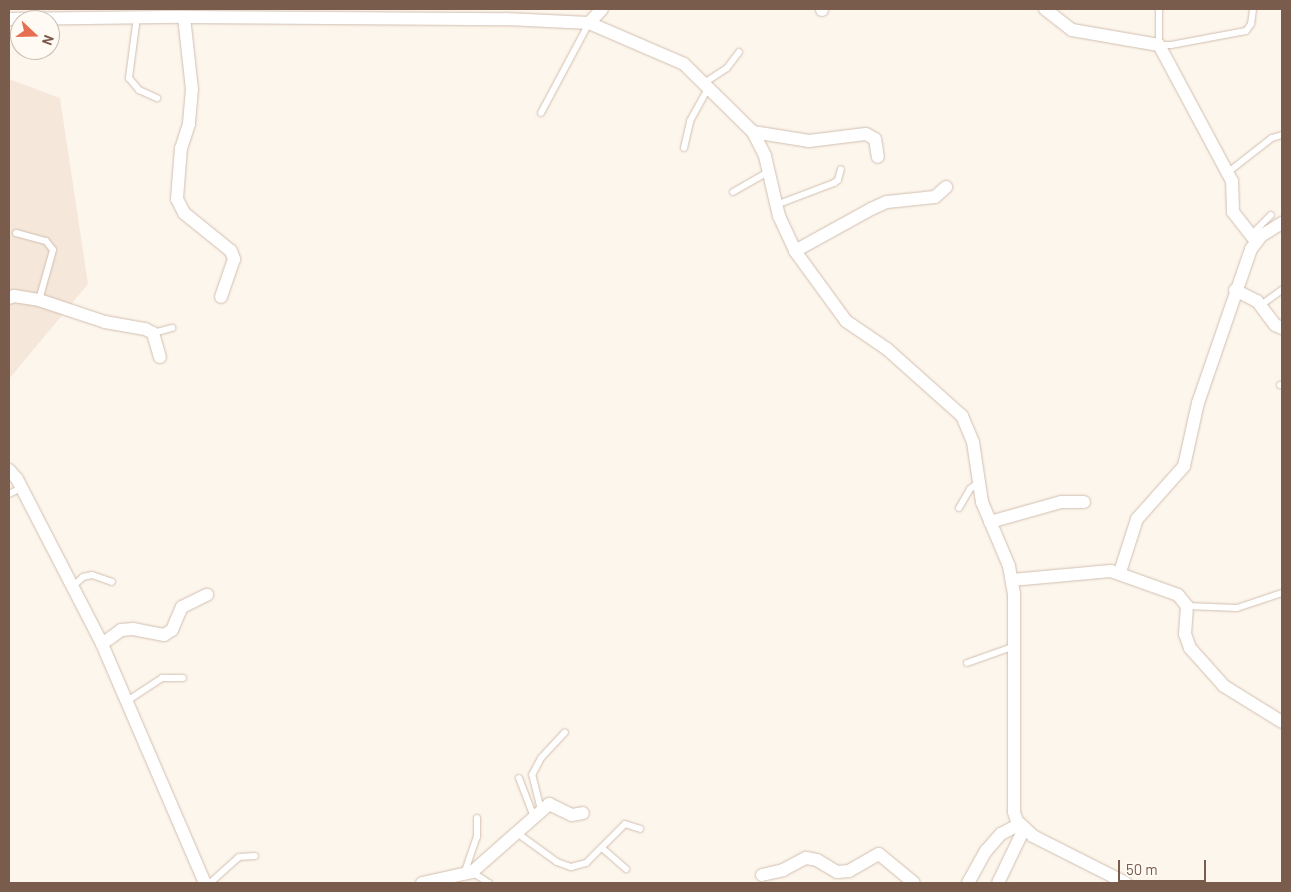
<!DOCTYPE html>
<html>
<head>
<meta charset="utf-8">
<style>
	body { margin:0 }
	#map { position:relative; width:1291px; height:892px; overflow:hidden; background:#fdf6ec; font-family:Barlow,sans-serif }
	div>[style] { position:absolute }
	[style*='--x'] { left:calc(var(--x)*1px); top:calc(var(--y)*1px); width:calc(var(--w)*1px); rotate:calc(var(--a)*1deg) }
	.residential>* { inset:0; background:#f5e8da }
	.roads { filter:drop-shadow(0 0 1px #d1beb0) drop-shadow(0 0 1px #d1beb0) }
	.service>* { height:6px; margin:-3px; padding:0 3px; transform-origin:3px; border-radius:3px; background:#fff }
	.minor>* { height:12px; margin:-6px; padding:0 6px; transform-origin:6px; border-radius:6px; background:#fff }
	span { translate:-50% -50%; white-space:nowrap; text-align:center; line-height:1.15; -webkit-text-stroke:4.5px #fffaf3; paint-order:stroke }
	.frame { position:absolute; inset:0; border:10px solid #7a5c4d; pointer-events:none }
	.north { position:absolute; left:10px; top:10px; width:50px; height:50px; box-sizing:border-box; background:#fffaf3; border:1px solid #cabbb1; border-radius:50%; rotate:111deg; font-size:14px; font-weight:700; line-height:20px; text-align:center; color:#7a5c4d }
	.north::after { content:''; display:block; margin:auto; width:18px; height:22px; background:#e76f51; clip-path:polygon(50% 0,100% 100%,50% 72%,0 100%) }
	.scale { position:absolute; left:1118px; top:860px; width:88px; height:22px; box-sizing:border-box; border:2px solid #7a5c4d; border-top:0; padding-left:6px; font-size:15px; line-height:18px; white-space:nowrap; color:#7a5c4d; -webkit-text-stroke:4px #fffaf3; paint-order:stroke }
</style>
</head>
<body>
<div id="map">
	<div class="residential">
		<i style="clip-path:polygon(9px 79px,60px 98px,88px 284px,9px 379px)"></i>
	</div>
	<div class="roads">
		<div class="service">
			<i style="--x:1159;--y:9;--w:36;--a:90"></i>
			<i style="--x:1159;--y:45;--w:12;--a:0"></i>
			<i style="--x:1171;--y:45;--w:76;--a:-10.6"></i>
			<i style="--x:1246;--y:31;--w:9;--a:-54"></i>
			<i style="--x:1251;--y:24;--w:15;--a:-82"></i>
			<i style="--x:137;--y:17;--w:62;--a:97.5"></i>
			<i style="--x:129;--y:78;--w:16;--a:50"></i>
			<i style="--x:139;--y:90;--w:20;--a:24"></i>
			<i style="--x:704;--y:83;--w:27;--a:-33"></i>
			<i style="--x:727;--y:68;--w:20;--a:-53"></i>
			<i style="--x:541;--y:113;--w:102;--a:-61.9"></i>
			<i style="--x:684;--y:148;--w:28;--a:-77"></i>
			<i style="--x:690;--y:121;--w:37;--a:-61"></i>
			<i style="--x:1227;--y:173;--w:57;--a:-37.9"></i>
			<i style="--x:1272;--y:138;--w:10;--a:-17"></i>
			<i style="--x:733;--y:192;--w:40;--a:-29.7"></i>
			<i style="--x:776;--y:205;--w:62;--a:-20.8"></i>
			<i style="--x:834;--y:183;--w:5;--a:-37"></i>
			<i style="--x:838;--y:180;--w:11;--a:-75"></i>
			<i style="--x:16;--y:233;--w:31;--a:15"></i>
			<i style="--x:46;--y:241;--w:11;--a:52"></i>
			<i style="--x:53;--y:250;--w:52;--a:105.6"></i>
			<i style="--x:1251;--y:235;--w:28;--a:-45"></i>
			<i style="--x:1261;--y:305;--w:26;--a:-36"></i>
			<i style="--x:153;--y:333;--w:20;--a:-15"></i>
			<i style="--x:1280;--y:385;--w:2;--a:0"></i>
			<i style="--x:9;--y:494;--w:13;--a:-27"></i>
			<i style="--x:959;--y:508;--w:22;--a:-60"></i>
			<i style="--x:970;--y:489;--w:10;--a:-37"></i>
			<i style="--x:72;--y:587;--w:15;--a:-42"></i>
			<i style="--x:83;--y:577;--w:9;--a:-13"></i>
			<i style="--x:92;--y:575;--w:21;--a:19"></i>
			<i style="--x:1187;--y:606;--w:50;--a:2.3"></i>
			<i style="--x:1237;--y:608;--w:47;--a:-18.4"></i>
			<i style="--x:967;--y:663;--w:51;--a:-19.5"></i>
			<i style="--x:127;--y:701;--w:42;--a:-33.3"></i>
			<i style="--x:162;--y:678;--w:21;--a:0"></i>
			<i style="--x:519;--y:778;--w:42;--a:69"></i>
			<i style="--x:541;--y:810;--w:36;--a:-104"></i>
			<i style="--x:532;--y:775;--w:19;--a:-62"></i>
			<i style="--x:541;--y:758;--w:35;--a:-47"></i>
			<i style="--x:517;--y:833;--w:49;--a:35.9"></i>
			<i style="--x:557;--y:862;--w:15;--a:20"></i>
			<i style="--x:571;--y:867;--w:16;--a:-15"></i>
			<i style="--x:586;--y:863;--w:55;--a:-45"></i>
			<i style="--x:625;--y:824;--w:16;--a:18"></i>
			<i style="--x:602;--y:848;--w:32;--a:41"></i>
			<i style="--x:472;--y:872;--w:20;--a:33"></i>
			<i style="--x:464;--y:874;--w:39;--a:-71"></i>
			<i style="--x:477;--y:837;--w:19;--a:-90"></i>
			<i style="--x:210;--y:883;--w:39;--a:-42"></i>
			<i style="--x:239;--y:857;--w:16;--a:-4"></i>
		</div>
		<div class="minor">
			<i style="--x:822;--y:9;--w:1;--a:90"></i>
			<i style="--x:1045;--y:9;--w:34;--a:38"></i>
			<i style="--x:1072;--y:30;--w:88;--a:9.8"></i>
			<i style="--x:1159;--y:45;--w:154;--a:61.8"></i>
			<i style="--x:1232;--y:181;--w:31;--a:88"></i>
			<i style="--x:1233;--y:212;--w:37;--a:52"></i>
			<i style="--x:184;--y:17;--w:72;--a:83.7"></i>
			<i style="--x:192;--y:89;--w:35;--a:95"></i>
			<i style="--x:189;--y:124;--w:25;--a:108"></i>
			<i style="--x:181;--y:148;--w:51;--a:94.5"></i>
			<i style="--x:177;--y:199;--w:16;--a:63"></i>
			<i style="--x:184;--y:213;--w:60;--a:39"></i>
			<i style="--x:231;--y:251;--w:9;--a:69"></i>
			<i style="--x:234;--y:259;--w:40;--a:108.9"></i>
			<i style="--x:9;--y:19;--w:175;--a:-0.7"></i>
			<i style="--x:184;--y:17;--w:322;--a:0.4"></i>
			<i style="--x:506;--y:19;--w:83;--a:2.8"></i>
			<i style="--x:589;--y:23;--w:19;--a:-47"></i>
			<i style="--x:589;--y:23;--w:103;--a:23.3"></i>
			<i style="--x:684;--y:64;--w:97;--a:44.6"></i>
			<i style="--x:753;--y:132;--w:27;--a:63"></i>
			<i style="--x:765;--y:156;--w:62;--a:76.9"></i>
			<i style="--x:779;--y:216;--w:38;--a:65"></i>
			<i style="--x:795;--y:251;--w:87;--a:53.9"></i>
			<i style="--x:846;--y:321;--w:50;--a:34.3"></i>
			<i style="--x:887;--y:349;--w:101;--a:41.8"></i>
			<i style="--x:962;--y:416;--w:28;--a:67"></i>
			<i style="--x:973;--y:442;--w:61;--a:81.5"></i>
			<i style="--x:982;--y:502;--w:69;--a:67.1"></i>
			<i style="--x:1009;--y:566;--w:27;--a:80"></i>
			<i style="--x:1014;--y:593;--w:219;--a:90"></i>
			<i style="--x:1014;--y:812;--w:9;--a:72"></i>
			<i style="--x:1017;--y:821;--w:22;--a:43"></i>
			<i style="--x:1033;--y:836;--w:104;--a:26.8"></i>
			<i style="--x:753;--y:132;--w:57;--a:9.1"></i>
			<i style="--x:809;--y:141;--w:57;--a:-7"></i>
			<i style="--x:866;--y:134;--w:10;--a:29"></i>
			<i style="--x:875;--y:139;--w:18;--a:81"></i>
			<i style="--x:795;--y:251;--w:87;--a:-28.9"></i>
			<i style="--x:871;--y:209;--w:17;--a:-24"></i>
			<i style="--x:887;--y:202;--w:48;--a:-5.9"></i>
			<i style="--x:935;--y:197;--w:15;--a:-42"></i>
			<i style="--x:1235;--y:290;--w:25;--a:27"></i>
			<i style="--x:1257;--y:301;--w:30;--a:53"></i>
			<i style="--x:1275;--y:325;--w:8;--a:23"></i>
			<i style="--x:9;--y:298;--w:5;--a:-22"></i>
			<i style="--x:14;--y:296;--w:25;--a:9"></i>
			<i style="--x:39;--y:300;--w:70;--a:18.4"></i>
			<i style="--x:105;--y:322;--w:41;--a:9.9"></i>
			<i style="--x:145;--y:329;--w:9;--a:27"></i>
			<i style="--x:153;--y:333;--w:25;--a:74"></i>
			<i style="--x:9;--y:470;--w:12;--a:48"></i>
			<i style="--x:17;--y:479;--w:186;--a:62.7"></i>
			<i style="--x:102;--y:644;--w:260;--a:66.7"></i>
			<i style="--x:990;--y:522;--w:74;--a:-15.7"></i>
			<i style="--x:1061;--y:502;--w:23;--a:0"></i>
			<i style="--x:1120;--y:572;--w:56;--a:-72.2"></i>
			<i style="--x:1137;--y:519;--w:71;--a:-48.4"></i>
			<i style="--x:1184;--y:466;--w:65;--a:-77.5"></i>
			<i style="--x:1198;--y:403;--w:163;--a:-71"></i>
			<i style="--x:1251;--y:249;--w:16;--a:-52"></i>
			<i style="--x:1261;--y:236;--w:25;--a:-32"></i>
			<i style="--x:1012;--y:580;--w:99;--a:-5.2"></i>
			<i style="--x:1111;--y:571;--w:71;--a:19.7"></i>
			<i style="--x:1178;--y:595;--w:14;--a:51"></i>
			<i style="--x:1187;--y:606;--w:28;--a:94"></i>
			<i style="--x:1185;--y:634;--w:15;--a:70"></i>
			<i style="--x:1190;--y:648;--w:51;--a:48.2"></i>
			<i style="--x:1224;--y:686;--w:68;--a:31.8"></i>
			<i style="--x:102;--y:644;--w:24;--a:-36"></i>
			<i style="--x:121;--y:630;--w:12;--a:-5"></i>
			<i style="--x:133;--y:629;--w:32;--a:11"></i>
			<i style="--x:164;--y:635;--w:9;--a:-32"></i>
			<i style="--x:172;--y:630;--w:25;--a:-67"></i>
			<i style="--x:182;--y:607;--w:28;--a:-26"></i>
			<i style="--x:762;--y:875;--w:22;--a:-13"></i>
			<i style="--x:783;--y:870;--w:26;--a:-28"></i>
			<i style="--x:806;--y:858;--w:11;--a:10"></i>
			<i style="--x:817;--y:860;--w:23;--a:31"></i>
			<i style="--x:837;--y:872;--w:12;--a:-5"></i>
			<i style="--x:849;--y:871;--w:34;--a:-30"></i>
			<i style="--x:879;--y:854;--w:45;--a:39.6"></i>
			<i style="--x:422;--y:883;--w:51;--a:-12.4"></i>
			<i style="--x:472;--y:872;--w:103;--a:-41.4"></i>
			<i style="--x:549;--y:804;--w:25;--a:26"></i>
			<i style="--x:572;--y:815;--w:11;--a:-10"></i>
			<i style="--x:968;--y:883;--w:37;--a:-61"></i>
			<i style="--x:986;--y:851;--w:23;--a:-49"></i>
			<i style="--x:1001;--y:834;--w:21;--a:-28"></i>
			<i style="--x:998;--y:883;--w:60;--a:-64.3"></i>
		</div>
	</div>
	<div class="frame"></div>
	<div class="north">N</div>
	<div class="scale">50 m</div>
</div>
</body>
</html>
